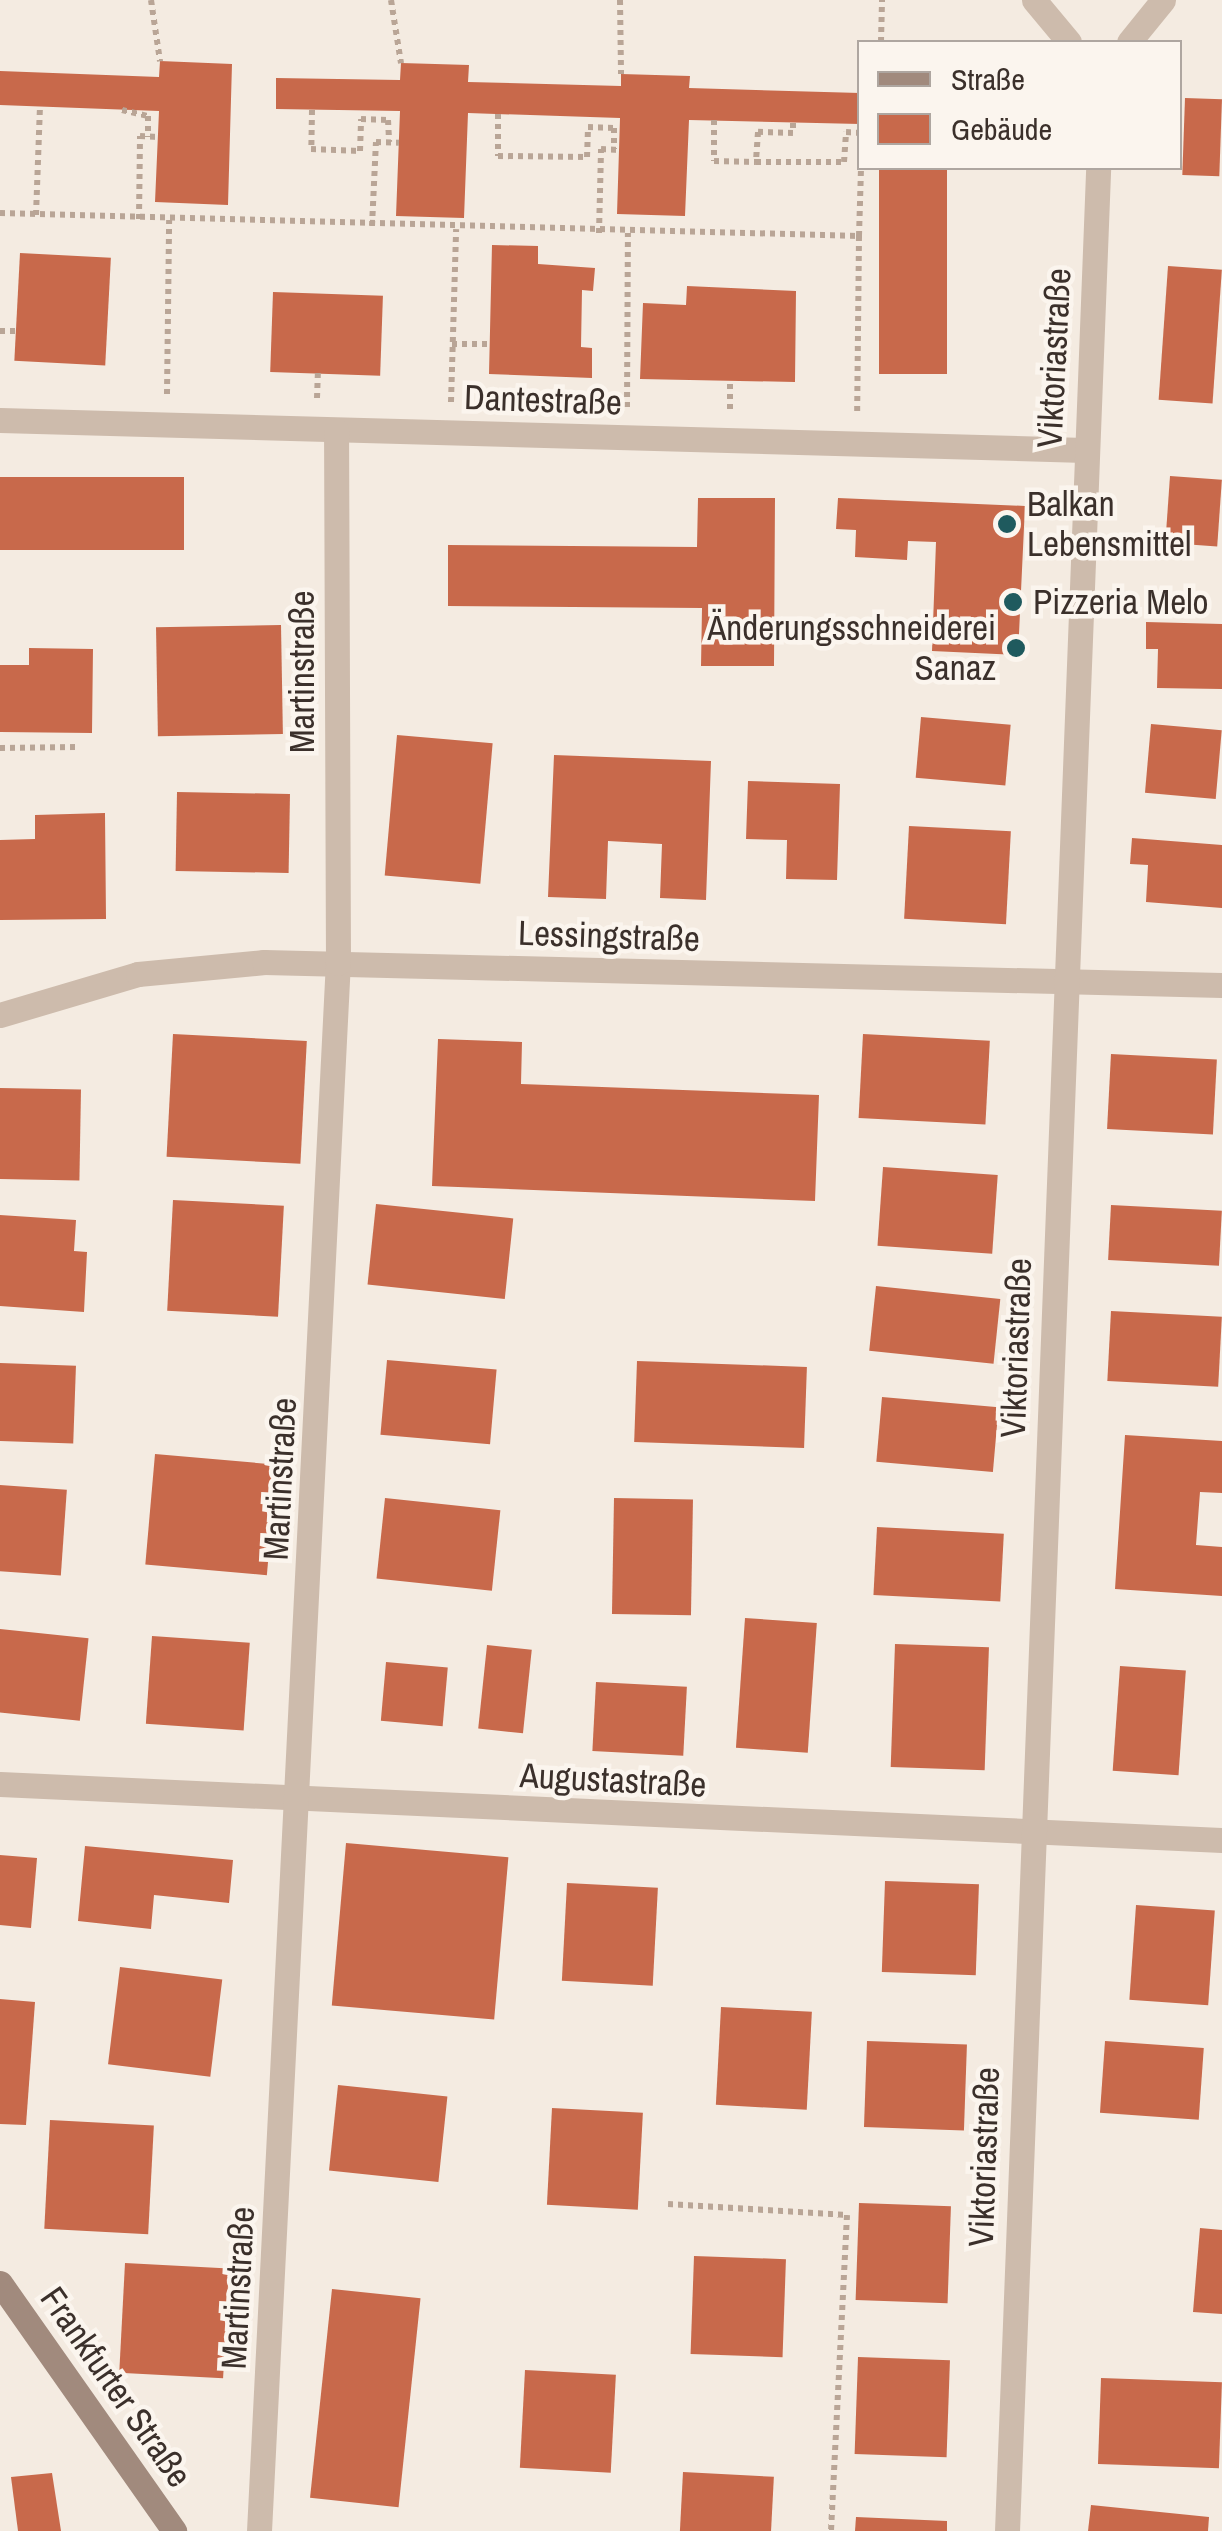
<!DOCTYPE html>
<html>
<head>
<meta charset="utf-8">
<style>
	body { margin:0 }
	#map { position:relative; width:1222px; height:2531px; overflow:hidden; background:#f4ebe1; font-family:"Archivo Narrow",sans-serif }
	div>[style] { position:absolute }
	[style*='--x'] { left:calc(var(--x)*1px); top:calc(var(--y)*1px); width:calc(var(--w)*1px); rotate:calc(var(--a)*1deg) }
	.building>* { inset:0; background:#c8694b; transform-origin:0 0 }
	.path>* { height:6px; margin-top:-3px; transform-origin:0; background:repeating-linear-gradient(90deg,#b9a596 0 5px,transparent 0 10px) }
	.street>* { height:25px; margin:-12.5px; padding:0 12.5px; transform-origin:12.5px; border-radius:12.5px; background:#cdbbac }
	.secondary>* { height:25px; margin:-12.5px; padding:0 12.5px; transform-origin:12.5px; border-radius:12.5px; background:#a18a7d }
	.dots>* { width:28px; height:28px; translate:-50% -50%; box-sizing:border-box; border:5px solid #fbf5ee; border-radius:50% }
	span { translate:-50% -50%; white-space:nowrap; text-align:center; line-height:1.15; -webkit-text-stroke:9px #fbf5ee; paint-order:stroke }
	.street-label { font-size:35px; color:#3b302b }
	.poi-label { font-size:35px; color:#3b302b }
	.left { translate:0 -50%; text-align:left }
	.right { translate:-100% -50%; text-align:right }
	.legend { position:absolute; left:857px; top:40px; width:325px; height:130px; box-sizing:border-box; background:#fbf5ee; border:2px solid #aea6a0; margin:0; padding:12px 18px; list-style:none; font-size:30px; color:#3b302b }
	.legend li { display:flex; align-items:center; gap:20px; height:50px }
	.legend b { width:50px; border:2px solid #aea6a0 }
</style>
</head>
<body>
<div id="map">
	<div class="building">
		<i style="clip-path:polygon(160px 61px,232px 64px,228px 205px,155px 202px,159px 111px,0 105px,0 71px,159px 77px)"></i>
		<i style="clip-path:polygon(401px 63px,469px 65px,468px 82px,621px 86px,621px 74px,690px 76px,689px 88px,860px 93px,860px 124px,689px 120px,685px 216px,617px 214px,620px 118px,468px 113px,464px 218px,396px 216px,400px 111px,276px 109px,276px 78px,400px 80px)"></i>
		<i style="left:1185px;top:98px;width:37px;height:77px;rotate:2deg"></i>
		<i style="left:879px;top:168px;width:68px;height:206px"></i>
		<i style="clip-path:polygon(492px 245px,538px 246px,538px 264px,595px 268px,593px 291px,582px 290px,581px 347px,592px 348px,592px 378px,489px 374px)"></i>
		<i style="left:20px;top:253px;width:91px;height:108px;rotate:3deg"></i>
		<i style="left:1168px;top:266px;width:54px;height:134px;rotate:4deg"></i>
		<i style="clip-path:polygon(687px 286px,796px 291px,795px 382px,640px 379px,643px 303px,686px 305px)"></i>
		<i style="left:273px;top:292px;width:110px;height:80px;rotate:2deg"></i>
		<i style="left:1170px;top:476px;width:52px;height:67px;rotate:4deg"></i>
		<i style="left:0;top:477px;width:184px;height:73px"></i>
		<i style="clip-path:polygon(698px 498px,775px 498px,774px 666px,701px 666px,702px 608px,448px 606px,448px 545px,697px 547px)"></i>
		<i style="clip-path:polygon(838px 498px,1025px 506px,1018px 655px,932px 651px,936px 542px,908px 541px,907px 560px,855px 557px,856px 530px,836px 529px)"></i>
		<i style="clip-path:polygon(1146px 622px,1222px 624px,1222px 689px,1157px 688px,1158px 649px,1146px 649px)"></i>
		<i style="left:281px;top:625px;width:109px;height:125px;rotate:89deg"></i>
		<i style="clip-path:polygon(29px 648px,93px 649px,92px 733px,0 732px,0 665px,29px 665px)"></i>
		<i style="left:921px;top:717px;width:90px;height:61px;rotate:5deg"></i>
		<i style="left:1151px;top:724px;width:71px;height:69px;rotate:5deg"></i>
		<i style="left:397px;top:735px;width:96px;height:141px;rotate:5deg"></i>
		<i style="clip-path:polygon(554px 755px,711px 761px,706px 900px,660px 898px,662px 844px,608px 841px,606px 899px,548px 897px)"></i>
		<i style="clip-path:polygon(748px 781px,840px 784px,837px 880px,786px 879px,787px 840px,746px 839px)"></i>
		<i style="left:177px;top:792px;width:113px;height:79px;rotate:1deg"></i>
		<i style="clip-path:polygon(105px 813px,106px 919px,0 920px,0 840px,35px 839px,35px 815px)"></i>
		<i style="left:909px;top:826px;width:102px;height:93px;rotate:3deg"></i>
		<i style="clip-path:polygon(1132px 838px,1222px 845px,1222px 908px,1146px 902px,1148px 865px,1130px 864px)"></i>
		<i style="left:173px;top:1034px;width:134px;height:123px;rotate:3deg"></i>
		<i style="left:863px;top:1034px;width:127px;height:84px;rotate:3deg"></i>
		<i style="clip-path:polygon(438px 1039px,522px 1042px,521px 1084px,819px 1095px,815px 1201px,432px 1186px)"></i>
		<i style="left:1111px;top:1054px;width:106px;height:75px;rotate:3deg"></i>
		<i style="left:0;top:1088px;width:81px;height:91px;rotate:1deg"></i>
		<i style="left:883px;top:1167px;width:115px;height:79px;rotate:4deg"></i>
		<i style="left:173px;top:1200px;width:111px;height:111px;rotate:3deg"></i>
		<i style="left:376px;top:1204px;width:138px;height:81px;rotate:6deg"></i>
		<i style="left:1111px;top:1205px;width:111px;height:55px;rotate:3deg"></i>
		<i style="clip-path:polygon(0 1215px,76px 1220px,74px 1251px,87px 1252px,84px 1312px,0 1306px)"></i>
		<i style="left:876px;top:1286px;width:125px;height:65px;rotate:6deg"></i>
		<i style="left:1111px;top:1311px;width:111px;height:70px;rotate:3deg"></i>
		<i style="left:387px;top:1360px;width:110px;height:75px;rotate:5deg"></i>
		<i style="left:637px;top:1361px;width:170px;height:81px;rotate:2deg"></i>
		<i style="left:0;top:1363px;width:76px;height:78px;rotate:2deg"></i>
		<i style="left:882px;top:1397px;width:117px;height:65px;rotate:5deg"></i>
		<i style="clip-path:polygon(1125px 1435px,1222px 1441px,1222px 1493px,1200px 1492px,1196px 1545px,1222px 1547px,1222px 1596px,1115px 1589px)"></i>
		<i style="left:155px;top:1454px;width:122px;height:111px;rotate:5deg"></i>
		<i style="left:0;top:1485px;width:67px;height:86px;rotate:4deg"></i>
		<i style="left:385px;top:1498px;width:116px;height:81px;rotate:6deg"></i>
		<i style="left:614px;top:1498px;width:79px;height:116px;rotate:1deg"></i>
		<i style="left:877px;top:1527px;width:127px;height:68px;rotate:3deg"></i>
		<i style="left:745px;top:1618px;width:72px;height:130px;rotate:4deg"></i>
		<i style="left:0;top:1629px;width:89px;height:83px;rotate:6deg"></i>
		<i style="left:152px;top:1636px;width:98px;height:88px;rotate:4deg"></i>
		<i style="left:895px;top:1644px;width:94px;height:123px;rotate:2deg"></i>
		<i style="left:487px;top:1645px;width:45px;height:84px;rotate:6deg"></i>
		<i style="left:386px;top:1662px;width:62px;height:59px;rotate:5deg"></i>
		<i style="left:1120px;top:1666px;width:66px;height:105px;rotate:4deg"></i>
		<i style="left:596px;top:1682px;width:91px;height:69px;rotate:3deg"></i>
		<i style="left:346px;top:1843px;width:163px;height:163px;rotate:5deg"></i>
		<i style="clip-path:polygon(85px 1846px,233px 1860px,229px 1903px,154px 1895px,151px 1929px,78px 1921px)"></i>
		<i style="clip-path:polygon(0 1855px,37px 1858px,31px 1928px,0 1925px)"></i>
		<i style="left:885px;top:1881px;width:94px;height:91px;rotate:2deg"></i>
		<i style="left:567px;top:1883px;width:91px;height:98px;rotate:3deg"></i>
		<i style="left:1136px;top:1905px;width:79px;height:95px;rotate:4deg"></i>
		<i style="left:120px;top:1967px;width:103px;height:98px;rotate:7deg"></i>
		<i style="clip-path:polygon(0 1999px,35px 2002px,26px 2125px,0 2124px)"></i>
		<i style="left:721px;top:2007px;width:91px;height:98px;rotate:3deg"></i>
		<i style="left:867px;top:2041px;width:100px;height:86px;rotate:2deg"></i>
		<i style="left:1105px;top:2041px;width:99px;height:72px;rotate:4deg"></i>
		<i style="left:338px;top:2085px;width:110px;height:86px;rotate:6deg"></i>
		<i style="left:552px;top:2108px;width:91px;height:97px;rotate:3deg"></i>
		<i style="left:50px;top:2120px;width:104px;height:109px;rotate:3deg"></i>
		<i style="left:859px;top:2203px;width:92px;height:97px;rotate:2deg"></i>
		<i style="clip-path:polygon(1200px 2228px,1222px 2230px,1222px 2314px,1193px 2312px)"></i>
		<i style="left:694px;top:2256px;width:92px;height:98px;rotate:2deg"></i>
		<i style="left:125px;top:2263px;width:104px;height:110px;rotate:3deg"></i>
		<i style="left:332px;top:2289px;width:89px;height:210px;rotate:6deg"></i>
		<i style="left:858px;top:2357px;width:92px;height:97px;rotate:2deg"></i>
		<i style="left:525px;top:2370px;width:91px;height:98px;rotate:3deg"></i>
		<i style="left:1101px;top:2378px;width:121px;height:86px;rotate:2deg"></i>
		<i style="left:683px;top:2472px;width:91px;height:59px;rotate:3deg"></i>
		<i style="clip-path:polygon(52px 2473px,61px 2531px,18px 2531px,11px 2477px)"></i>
		<i style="clip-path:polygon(1091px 2505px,1209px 2517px,1208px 2531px,1088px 2531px)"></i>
		<i style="clip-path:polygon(856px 2517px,947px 2521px,947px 2531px,855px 2531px)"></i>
	</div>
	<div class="path">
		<i style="--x:151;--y:0;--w:62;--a:81.6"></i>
		<i style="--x:391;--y:0;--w:64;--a:81"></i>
		<i style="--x:620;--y:0;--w:74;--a:89.2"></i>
		<i style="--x:881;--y:42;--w:42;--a:-88.6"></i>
		<i style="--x:122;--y:110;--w:27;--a:13"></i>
		<i style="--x:148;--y:116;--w:21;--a:90"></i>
		<i style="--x:312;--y:110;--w:39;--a:91"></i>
		<i style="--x:311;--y:149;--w:49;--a:2.3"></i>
		<i style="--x:360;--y:151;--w:32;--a:-88"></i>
		<i style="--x:361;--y:119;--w:27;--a:2"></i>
		<i style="--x:388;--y:120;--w:22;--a:87"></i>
		<i style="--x:498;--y:114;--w:42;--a:90"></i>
		<i style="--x:498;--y:156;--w:89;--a:0.6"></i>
		<i style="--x:587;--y:157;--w:30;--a:-88"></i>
		<i style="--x:588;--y:127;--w:26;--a:2"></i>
		<i style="--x:614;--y:128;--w:21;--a:90"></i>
		<i style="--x:714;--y:120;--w:41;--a:90"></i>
		<i style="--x:714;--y:161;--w:42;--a:1.4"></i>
		<i style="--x:793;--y:123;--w:10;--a:90"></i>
		<i style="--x:793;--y:133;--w:35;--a:-178"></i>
		<i style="--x:758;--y:132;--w:30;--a:94"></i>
		<i style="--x:756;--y:162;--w:88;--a:0"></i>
		<i style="--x:844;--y:162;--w:30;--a:-86"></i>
		<i style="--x:846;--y:132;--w:14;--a:4"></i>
		<i style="--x:0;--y:213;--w:859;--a:1.53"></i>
		<i style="--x:859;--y:236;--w:177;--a:90.6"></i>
		<i style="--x:36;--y:215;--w:108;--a:-87.9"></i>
		<i style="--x:139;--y:219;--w:83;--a:-89.3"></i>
		<i style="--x:140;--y:136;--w:18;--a:3"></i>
		<i style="--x:372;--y:226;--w:84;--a:-87.3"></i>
		<i style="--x:376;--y:142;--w:23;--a:2"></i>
		<i style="--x:599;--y:233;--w:84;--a:-88.6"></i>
		<i style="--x:601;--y:149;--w:18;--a:3"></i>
		<i style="--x:859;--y:236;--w:68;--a:-88.3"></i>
		<i style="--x:0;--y:331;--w:18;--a:0"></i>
		<i style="--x:452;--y:344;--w:38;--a:0"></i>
		<i style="--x:167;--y:394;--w:174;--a:-89.3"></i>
		<i style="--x:317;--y:398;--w:26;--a:-88"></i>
		<i style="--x:451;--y:402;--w:173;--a:-88.3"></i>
		<i style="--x:627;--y:407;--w:174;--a:-89.7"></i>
		<i style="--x:730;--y:409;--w:28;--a:-90"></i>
		<i style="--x:0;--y:748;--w:76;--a:-0.8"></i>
		<i style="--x:668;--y:2204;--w:179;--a:3.5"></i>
		<i style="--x:847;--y:2215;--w:316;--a:92.9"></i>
	</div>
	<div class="street">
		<i style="--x:1034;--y:0;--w:55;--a:50.2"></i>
		<i style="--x:1129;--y:42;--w:54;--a:-51"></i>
		<i style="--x:0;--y:420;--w:1085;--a:1.58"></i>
		<i style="--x:0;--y:1015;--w:144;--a:-16.5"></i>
		<i style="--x:138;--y:974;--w:127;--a:-5.4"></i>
		<i style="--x:264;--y:962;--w:958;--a:1.38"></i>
		<i style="--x:0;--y:1784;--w:1223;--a:2.62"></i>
		<i style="--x:259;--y:2531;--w:1570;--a:-87.12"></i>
		<i style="--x:338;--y:963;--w:533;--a:-90.21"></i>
		<i style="--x:1007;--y:2531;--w:2365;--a:-87.79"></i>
	</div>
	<div class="secondary">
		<i style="--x:0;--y:2283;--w:303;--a:54.9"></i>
	</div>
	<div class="dots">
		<i style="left:1007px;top:524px;background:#1f5a5e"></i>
		<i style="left:1013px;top:602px;background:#1f5a5e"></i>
		<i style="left:1016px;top:648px;background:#1f5a5e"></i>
	</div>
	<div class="street-label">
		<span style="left:1054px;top:358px;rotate:-87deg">Viktoriastraße</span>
		<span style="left:543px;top:400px;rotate:2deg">Dantestraße</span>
		<span style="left:302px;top:672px;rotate:-90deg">Martinstraße</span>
		<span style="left:609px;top:936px;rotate:2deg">Lessingstraße</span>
		<span style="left:1016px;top:1348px;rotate:-88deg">Viktoriastraße</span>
		<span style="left:280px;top:1479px;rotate:-87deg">Martinstraße</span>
		<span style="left:613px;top:1780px;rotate:3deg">Augustastraße</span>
		<span style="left:984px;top:2157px;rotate:-88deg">Viktoriastraße</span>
		<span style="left:238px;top:2288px;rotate:-87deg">Martinstraße</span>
		<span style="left:116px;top:2387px;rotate:55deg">Frankfurter Straße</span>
	</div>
	<div class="poi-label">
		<span class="left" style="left:1027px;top:524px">Balkan<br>Lebensmittel</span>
		<span class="left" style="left:1033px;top:602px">Pizzeria Melo</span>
		<span class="right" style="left:996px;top:648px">Änderungsschneiderei<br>Sanaz</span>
	</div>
	<ul class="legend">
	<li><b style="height:12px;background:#a18a7d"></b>Straße</li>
	<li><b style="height:28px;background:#c8694b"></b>Gebäude</li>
	</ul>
</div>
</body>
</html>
